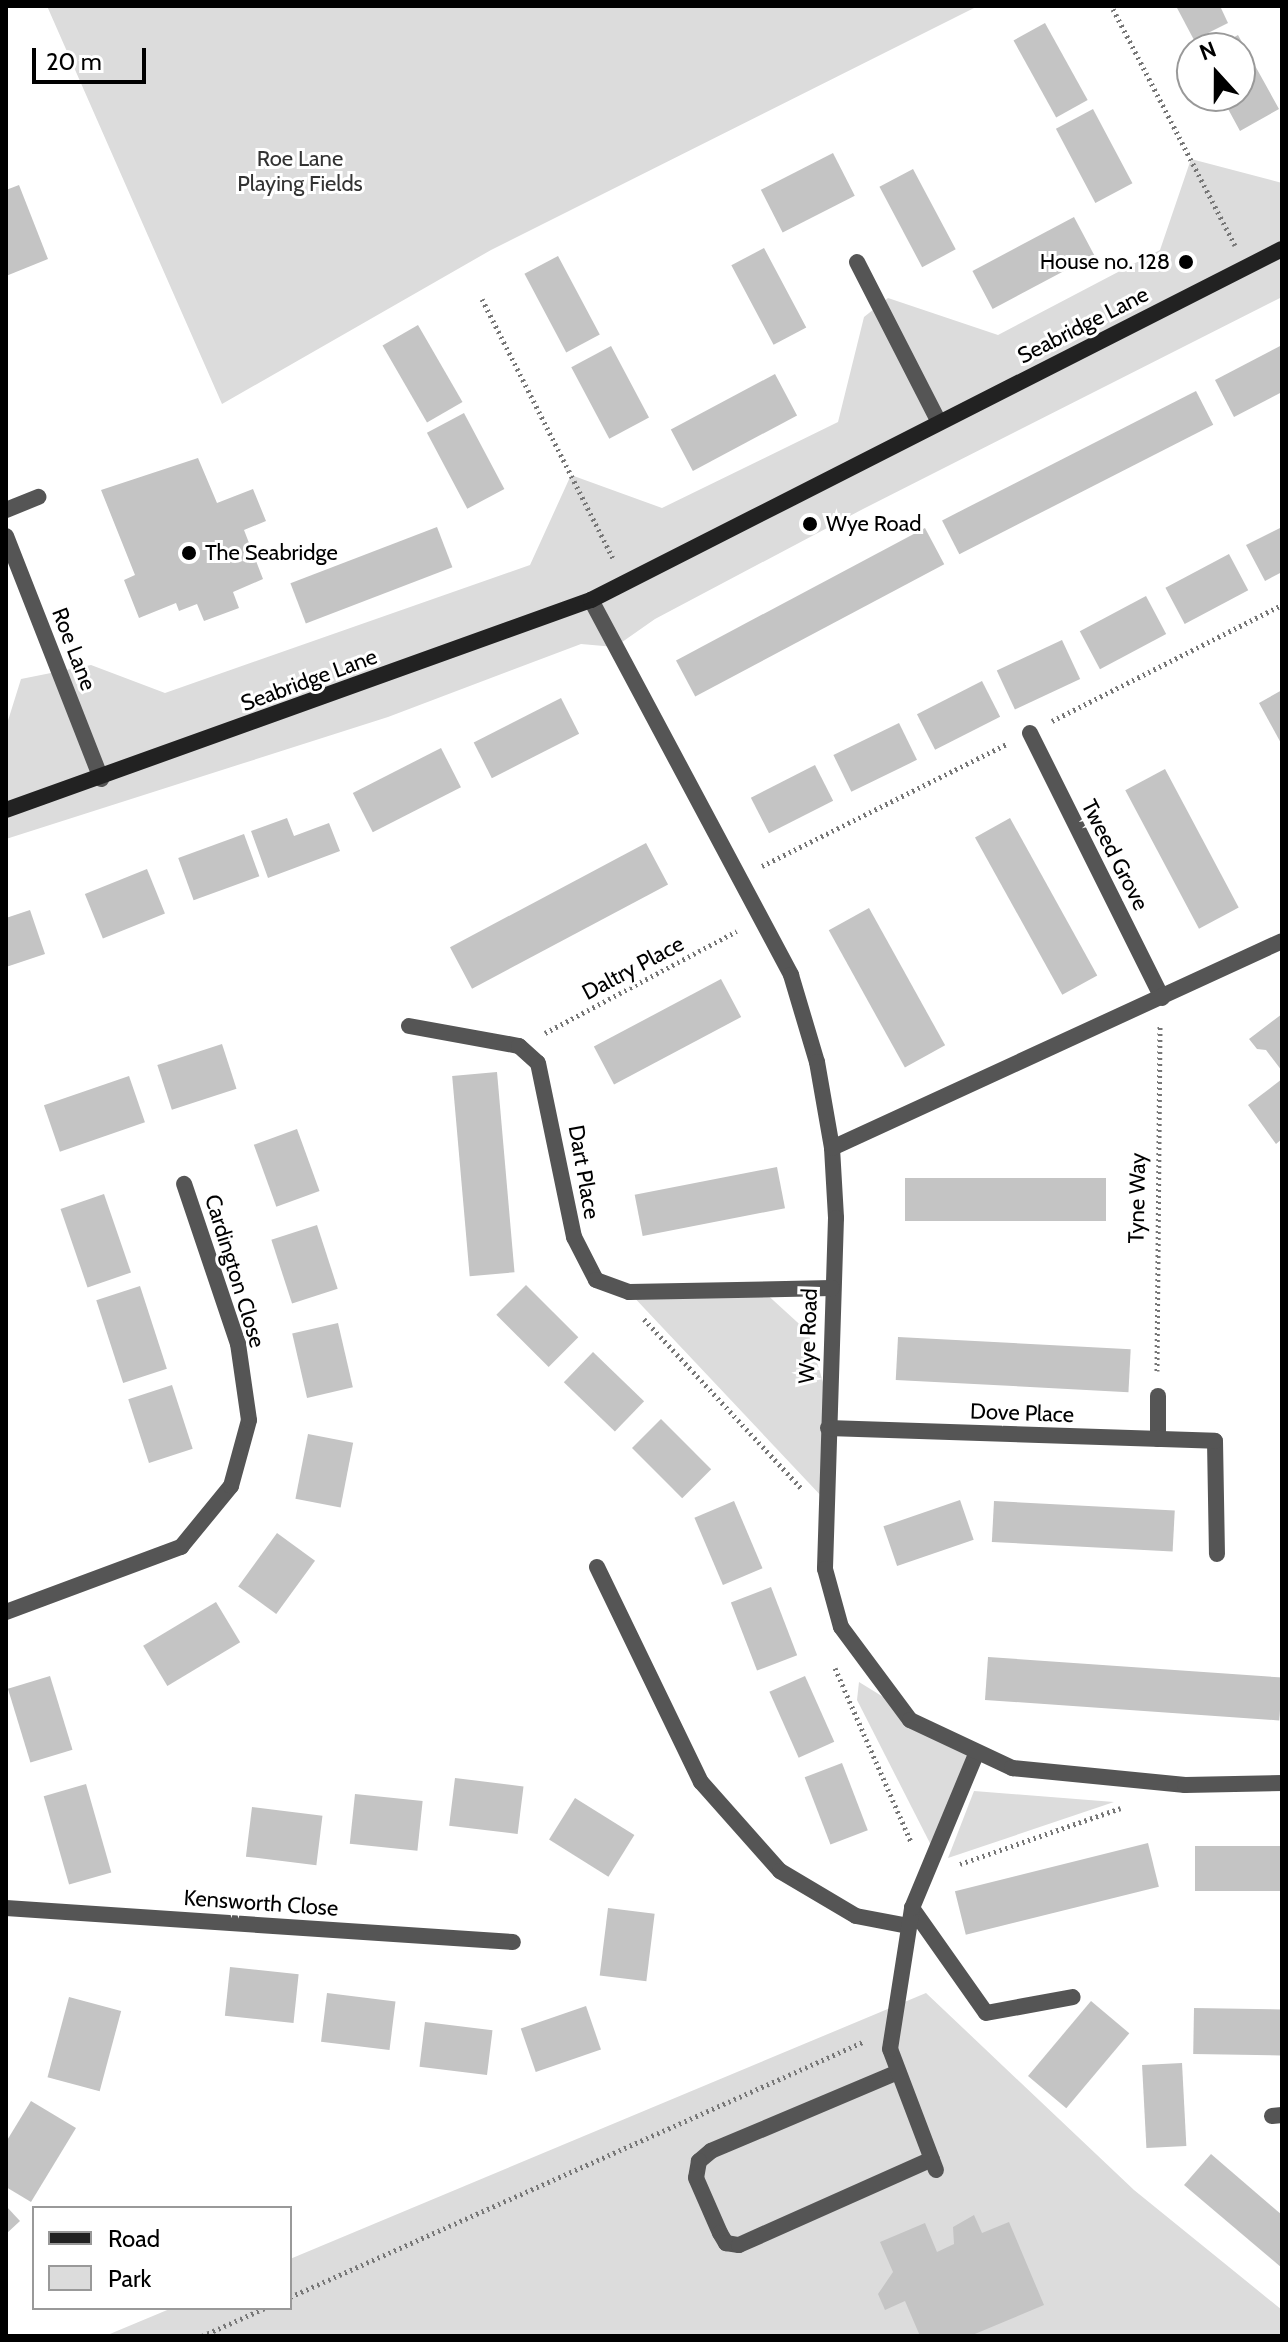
<!DOCTYPE html>
<html>
<head>
<meta charset="utf-8">
<style>
	body { margin:0 }
	#map { position:relative; width:1288px; height:2342px; overflow:hidden; background:#fff; font-family:Cabin,sans-serif }
	div>[style] { position:absolute }
	[style*='--x'] { left:calc(var(--x)*1px); top:calc(var(--y)*1px); width:calc(var(--w)*1px); rotate:calc(var(--a)*1deg) }
	.green>* { inset:0; background:#dcdcdc }
	.building>* { inset:0; background:#c4c4c4; transform-origin:0 0 }
	.path>* { height:5px; margin-top:-2.5px; transform-origin:0; background:repeating-linear-gradient(90deg,#777 0 2px,transparent 0 6px) }
	.lane>* { height:16px; margin:-8px; padding:0 8px; transform-origin:8px; border-radius:8px; background:#555 }
	.street>* { height:16px; margin:-8px; padding:0 8px; transform-origin:8px; border-radius:8px; background:#555 }
	.secondary>* { height:16px; margin:-8px; padding:0 8px; transform-origin:8px; border-radius:8px; background:#222 }
	.dots>* { width:22px; height:22px; translate:-50% -50%; box-sizing:border-box; border:4px solid #fff; border-radius:50% }
	span { translate:-50% -50%; white-space:nowrap; text-align:center; line-height:1.15; -webkit-text-stroke:6px #fff; paint-order:stroke }
	.park-label { font-size:22px; color:#333 }
	.poi-label { font-size:22px; color:#000 }
	.right { translate:-100% -50%; text-align:right }
	.left { translate:0 -50%; text-align:left }
	.street-label { font-size:22px; color:#000 }
	.frame { position:absolute; inset:0; border:8px solid #000; pointer-events:none }
	.legend { position:absolute; left:32px; top:2206px; width:260px; height:104px; box-sizing:border-box; background:#fff; border:2px solid #999; margin:0; padding:10px 14px; list-style:none; font-size:24px; color:#000 }
	.legend li { display:flex; align-items:center; gap:16px; height:40px }
	.legend b { width:40px; border:2px solid #999 }
	.north { position:absolute; left:1176px; top:32px; width:80px; height:80px; box-sizing:border-box; background:#fff; border:2px solid #999; border-radius:50%; rotate:339deg; font-size:22px; font-weight:700; line-height:32px; text-align:center; color:#000 }
	.north::after { content:''; display:block; margin:auto; width:28px; height:36px; background:#000; clip-path:polygon(50% 0,100% 100%,50% 72%,0 100%) }
	.scale { position:absolute; left:32px; top:48px; width:114px; height:36px; box-sizing:border-box; border:4px solid #000; border-top:0; padding-left:10px; font-size:24px; line-height:28px; white-space:nowrap; color:#000; -webkit-text-stroke:6px #fff; paint-order:stroke }
</style>
</head>
<body>
<div id="map">
	<div class="green">
		<i style="clip-path:polygon(47px 6px,978px 6px,491px 250px,222px 404px)"></i>
		<i style="clip-path:polygon(1191px 159px,1282px 183px,1282px 297px,863px 509px,655px 619px,615px 647px,581px 644px,388px 717px,6px 839px,6px 727px,21px 679px,91px 665px,165px 693px,530px 565px,571px 475px,662px 508px,838px 422px,864px 317px,888px 298px,998px 335px,1160px 250px)"></i>
		<i style="clip-path:polygon(761px 1289px,808px 1332px,828px 1399px,824px 1499px,629px 1292px)"></i>
		<i style="clip-path:polygon(859px 1682px,976px 1754px,936px 1855px,857px 1700px)"></i>
		<i style="clip-path:polygon(974px 1791px,1114px 1802px,948px 1858px)"></i>
		<i style="clip-path:polygon(926px 1993px,1134px 2190px,1282px 2310px,1282px 2336px,105px 2336px,172px 2308px,290px 2308px,290px 2259px)"></i>
	</div>
	<div class="building">
		<i style="clip-path:polygon(1176px 6px,1220px 6px,1228px 23px,1194px 40px)"></i>
		<i style="left:1045px;top:23px;width:88px;height:36px;rotate:61deg"></i>
		<i style="clip-path:polygon(1238px 35px,1279px 109px,1240px 131px,1221px 96px,1240px 96px,1240px 48px,1215px 48px)"></i>
		<i style="left:1093px;top:109px;width:84px;height:42px;rotate:62deg"></i>
		<i style="left:833px;top:153px;width:48px;height:81px;rotate:63deg"></i>
		<i style="left:913px;top:169px;width:91px;height:38px;rotate:62deg"></i>
		<i style="clip-path:polygon(19px 185px,48px 259px,6px 276px,6px 190px)"></i>
		<i style="left:1074px;top:217px;width:43px;height:115px;rotate:62deg"></i>
		<i style="left:764px;top:248px;width:90px;height:37px;rotate:62deg"></i>
		<i style="left:558px;top:256px;width:89px;height:38px;rotate:62deg"></i>
		<i style="left:418px;top:325px;width:89px;height:41px;rotate:60deg"></i>
		<i style="clip-path:polygon(1282px 345px,1282px 392px,1234px 417px,1215px 380px)"></i>
		<i style="left:611px;top:346px;width:81px;height:45px;rotate:62deg"></i>
		<i style="left:775px;top:374px;width:47px;height:118px;rotate:62deg"></i>
		<i style="left:1196px;top:391px;width:38px;height:285px;rotate:63deg"></i>
		<i style="left:464px;top:413px;width:86px;height:42px;rotate:62deg"></i>
		<i style="clip-path:polygon(198px 458px,217px 503px,253px 489px,266px 521px,244px 530px,263px 579px,233px 592px,239px 608px,204px 621px,197px 604px,179px 611px,176px 603px,139px 618px,124px 580px,135px 575px,101px 490px)"></i>
		<i style="left:437px;top:527px;width:43px;height:157px;rotate:69deg"></i>
		<i style="clip-path:polygon(1282px 527px,1282px 572px,1265px 581px,1246px 545px)"></i>
		<i style="left:925px;top:528px;width:41px;height:282px;rotate:62deg"></i>
		<i style="left:1229px;top:554px;width:41px;height:72px;rotate:62deg"></i>
		<i style="left:1146px;top:596px;width:43px;height:75px;rotate:62deg"></i>
		<i style="left:1062px;top:640px;width:43px;height:72px;rotate:65deg"></i>
		<i style="left:982px;top:681px;width:40px;height:73px;rotate:63deg"></i>
		<i style="clip-path:polygon(1282px 690px,1282px 745px,1259px 703px)"></i>
		<i style="left:561px;top:698px;width:40px;height:98px;rotate:63deg"></i>
		<i style="left:899px;top:723px;width:41px;height:73px;rotate:64deg"></i>
		<i style="left:441px;top:748px;width:44px;height:99px;rotate:63deg"></i>
		<i style="left:815px;top:765px;width:40px;height:72px;rotate:63deg"></i>
		<i style="left:1165px;top:769px;width:157px;height:45px;rotate:62deg"></i>
		<i style="clip-path:polygon(287px 818px,294px 836px,329px 823px,340px 851px,268px 878px,251px 831px)"></i>
		<i style="left:1010px;top:818px;width:180px;height:40px;rotate:61deg"></i>
		<i style="left:244px;top:834px;width:45px;height:70px;rotate:70deg"></i>
		<i style="left:646px;top:843px;width:47px;height:222px;rotate:62deg"></i>
		<i style="left:147px;top:869px;width:48px;height:67px;rotate:68deg"></i>
		<i style="left:869px;top:908px;width:157px;height:46px;rotate:61deg"></i>
		<i style="clip-path:polygon(30px 910px,45px 954px,6px 967px,6px 918px)"></i>
		<i style="left:721px;top:979px;width:43px;height:144px;rotate:62deg"></i>
		<i style="clip-path:polygon(1282px 1014px,1282px 1071px,1266px 1050px,1257px 1049px,1249px 1039px)"></i>
		<i style="left:222px;top:1044px;width:47px;height:68px;rotate:72deg"></i>
		<i style="left:497px;top:1072px;width:201px;height:45px;rotate:85deg"></i>
		<i style="left:129px;top:1076px;width:49px;height:90px;rotate:71deg"></i>
		<i style="clip-path:polygon(1282px 1079px,1282px 1139px,1276px 1144px,1248px 1105px)"></i>
		<i style="left:297px;top:1129px;width:66px;height:46px;rotate:70deg"></i>
		<i style="left:777px;top:1167px;width:42px;height:145px;rotate:79deg"></i>
		<i style="left:1106px;top:1178px;width:43px;height:201px;rotate:90deg"></i>
		<i style="left:104px;top:1194px;width:83px;height:46px;rotate:71deg"></i>
		<i style="left:317px;top:1225px;width:67px;height:48px;rotate:72deg"></i>
		<i style="left:526px;top:1285px;width:74px;height:42px;rotate:45deg"></i>
		<i style="left:140px;top:1286px;width:87px;height:46px;rotate:72deg"></i>
		<i style="left:338px;top:1323px;width:66px;height:47px;rotate:77deg"></i>
		<i style="left:898px;top:1337px;width:233px;height:43px;rotate:3deg"></i>
		<i style="left:593px;top:1352px;width:71px;height:42px;rotate:44deg"></i>
		<i style="left:172px;top:1385px;width:67px;height:46px;rotate:72deg"></i>
		<i style="left:661px;top:1419px;width:71px;height:41px;rotate:45deg"></i>
		<i style="left:308px;top:1434px;width:46px;height:66px;rotate:11deg"></i>
		<i style="left:960px;top:1500px;width:42px;height:81px;rotate:71deg"></i>
		<i style="left:734px;top:1501px;width:73px;height:43px;rotate:67deg"></i>
		<i style="left:994px;top:1501px;width:181px;height:41px;rotate:3deg"></i>
		<i style="left:277px;top:1533px;width:47px;height:66px;rotate:36deg"></i>
		<i style="left:771px;top:1587px;width:73px;height:43px;rotate:69deg"></i>
		<i style="left:216px;top:1602px;width:47px;height:85px;rotate:59deg"></i>
		<i style="left:988px;top:1657px;width:295px;height:43px;rotate:4deg"></i>
		<i style="left:50px;top:1676px;width:77px;height:44px;rotate:73deg"></i>
		<i style="left:805px;top:1676px;width:72px;height:39px;rotate:66deg"></i>
		<i style="left:842px;top:1763px;width:72px;height:40px;rotate:69deg"></i>
		<i style="left:455px;top:1778px;width:69px;height:48px;rotate:7deg"></i>
		<i style="left:86px;top:1784px;width:92px;height:44px;rotate:74deg"></i>
		<i style="left:355px;top:1794px;width:68px;height:50px;rotate:6deg"></i>
		<i style="left:575px;top:1798px;width:70px;height:49px;rotate:32deg"></i>
		<i style="left:252px;top:1807px;width:71px;height:50px;rotate:7deg"></i>
		<i style="left:1148px;top:1843px;width:45px;height:199px;rotate:76deg"></i>
		<i style="left:1195px;top:1846px;width:87px;height:45px"></i>
		<i style="left:608px;top:1908px;width:47px;height:68px;rotate:7deg"></i>
		<i style="left:230px;top:1967px;width:69px;height:49px;rotate:6deg"></i>
		<i style="left:327px;top:1993px;width:69px;height:49px;rotate:7deg"></i>
		<i style="left:69px;top:1997px;width:54px;height:83px;rotate:15deg"></i>
		<i style="left:1091px;top:2001px;width:50px;height:98px;rotate:40deg"></i>
		<i style="left:586px;top:2006px;width:46px;height:69px;rotate:71deg"></i>
		<i style="left:1194px;top:2008px;width:88px;height:46px;rotate:1deg"></i>
		<i style="left:425px;top:2022px;width:68px;height:45px;rotate:7deg"></i>
		<i style="left:1182px;top:2063px;width:83px;height:40px;rotate:87deg"></i>
		<i style="clip-path:polygon(31px 2101px,76px 2128px,31px 2202px,6px 2187px,6px 2142px)"></i>
		<i style="clip-path:polygon(1211px 2154px,1282px 2215px,1282px 2268px,1184px 2185px)"></i>
		<i style="clip-path:polygon(6px 2206px,20px 2221px,6px 2234px)"></i>
		<i style="clip-path:polygon(974px 2215px,982px 2233px,1009px 2222px,1044px 2305px,970px 2336px,920px 2336px,905px 2301px,885px 2310px,878px 2294px,893px 2272px,880px 2242px,925px 2223px,937px 2252px,954px 2244px,953px 2227px)"></i>
	</div>
	<div class="path">
		<i style="--x:1113;--y:9;--w:266;--a:62.7"></i>
		<i style="--x:482;--y:299;--w:290;--a:63.2"></i>
		<i style="--x:1052;--y:721;--w:258;--a:-26.8"></i>
		<i style="--x:762;--y:866;--w:274;--a:-26.5"></i>
		<i style="--x:545;--y:1033;--w:217;--a:-28"></i>
		<i style="--x:644;--y:1319;--w:231;--a:47.1"></i>
		<i style="--x:1157;--y:1371;--w:345;--a:-89.5"></i>
		<i style="--x:835;--y:1668;--w:190;--a:66.4"></i>
		<i style="--x:960;--y:1864;--w:170;--a:-19.2"></i>
		<i style="--x:290;--y:2297;--w:627;--a:-23.99"></i>
		<i style="--x:202;--y:2336;--w:69;--a:-24"></i>
	</div>
	<div class="lane">
		<i style="--x:6;--y:510;--w:35;--a:-22"></i>
		<i style="--x:1215;--y:1441;--w:113;--a:89"></i>
		<i style="--x:597;--y:1567;--w:239;--a:64.2"></i>
		<i style="--x:701;--y:1782;--w:119;--a:48.4"></i>
		<i style="--x:780;--y:1871;--w:88;--a:30.6"></i>
		<i style="--x:856;--y:1916;--w:54;--a:10.7"></i>
		<i style="--x:912;--y:1908;--w:128;--a:54.8"></i>
		<i style="--x:986;--y:2013;--w:88;--a:-10.4"></i>
		<i style="--x:898;--y:2072;--w:203;--a:157.1"></i>
		<i style="--x:711;--y:2151;--w:16;--a:140"></i>
		<i style="--x:699;--y:2161;--w:17;--a:100"></i>
		<i style="--x:696;--y:2178;--w:60;--a:66.4"></i>
		<i style="--x:720;--y:2233;--w:12;--a:59"></i>
		<i style="--x:726;--y:2243;--w:13;--a:9"></i>
		<i style="--x:739;--y:2245;--w:211;--a:-24"></i>
		<i style="--x:936;--y:2170;--w:129;--a:-110.8"></i>
		<i style="--x:890;--y:2049;--w:143;--a:-81.1"></i>
		<i style="--x:912;--y:1908;--w:167;--a:-67.4"></i>
	</div>
	<div class="street">
		<i style="--x:857;--y:262;--w:180;--a:62.9"></i>
		<i style="--x:6;--y:536;--w:261;--a:68.6"></i>
		<i style="--x:591;--y:600;--w:425;--a:61.9"></i>
		<i style="--x:791;--y:975;--w:91;--a:73.4"></i>
		<i style="--x:817;--y:1062;--w:87;--a:80.1"></i>
		<i style="--x:832;--y:1148;--w:70;--a:86.7"></i>
		<i style="--x:836;--y:1218;--w:351;--a:91.8"></i>
		<i style="--x:825;--y:1569;--w:60;--a:74.6"></i>
		<i style="--x:841;--y:1627;--w:116;--a:53.4"></i>
		<i style="--x:910;--y:1720;--w:113;--a:25.2"></i>
		<i style="--x:1012;--y:1768;--w:174;--a:5.6"></i>
		<i style="--x:1185;--y:1785;--w:97;--a:-1.2"></i>
		<i style="--x:1030;--y:733;--w:296;--a:63.5"></i>
		<i style="--x:409;--y:1026;--w:112;--a:10.3"></i>
		<i style="--x:519;--y:1046;--w:25;--a:42"></i>
		<i style="--x:538;--y:1063;--w:178;--a:78.3"></i>
		<i style="--x:574;--y:1237;--w:48;--a:62.9"></i>
		<i style="--x:596;--y:1280;--w:35;--a:20"></i>
		<i style="--x:629;--y:1292;--w:203;--a:-1.1"></i>
		<i style="--x:832;--y:1148;--w:495;--a:-24.7"></i>
		<i style="--x:1158;--y:1396;--w:43;--a:90"></i>
		<i style="--x:828;--y:1428;--w:387;--a:1.9"></i>
		<i style="--x:6;--y:1612;--w:187;--a:-20.4"></i>
		<i style="--x:181;--y:1547;--w:79;--a:-50.7"></i>
		<i style="--x:231;--y:1486;--w:68;--a:-74.7"></i>
		<i style="--x:249;--y:1420;--w:77;--a:-98.2"></i>
		<i style="--x:238;--y:1344;--w:169;--a:-108.6"></i>
		<i style="--x:6;--y:1908;--w:508;--a:3.84"></i>
		<i style="--x:1272;--y:2116;--w:10;--a:-6"></i>
	</div>
	<div class="secondary">
		<i style="--x:6;--y:810;--w:622;--a:-19.75"></i>
		<i style="--x:591;--y:600;--w:775;--a:-26.93"></i>
	</div>
	<div class="dots">
		<i style="left:1186px;top:262px;background:#000"></i>
		<i style="left:810px;top:524px;background:#000"></i>
		<i style="left:189px;top:553px;background:#000"></i>
	</div>
	<div class="park-label">
		<span style="left:300px;top:171px">Roe Lane<br>Playing Fields</span>
	</div>
	<div class="poi-label">
		<span class="right" style="left:1170px;top:262px">House no. 128</span>
		<span class="left" style="left:826px;top:524px">Wye Road</span>
		<span class="left" style="left:205px;top:553px">The Seabridge</span>
	</div>
	<div class="street-label">
		<span style="left:1083px;top:325px;rotate:-27deg">Seabridge Lane</span>
		<span style="left:74px;top:649px;rotate:69deg">Roe Lane</span>
		<span style="left:309px;top:680px;rotate:-20deg">Seabridge Lane</span>
		<span style="left:1115px;top:855px;rotate:63deg">Tweed Grove</span>
		<span style="left:633px;top:968px;rotate:-28deg">Daltry Place</span>
		<span style="left:584px;top:1172px;rotate:80deg">Dart Place</span>
		<span style="left:1137px;top:1198px;rotate:-89deg">Tyne Way</span>
		<span style="left:235px;top:1271px;rotate:73deg">Cardington Close</span>
		<span style="left:808px;top:1336px;rotate:-88deg">Wye Road</span>
		<span style="left:1022px;top:1413px;rotate:2deg">Dove Place</span>
		<span style="left:261px;top:1903px;rotate:4deg">Kensworth Close</span>
	</div>
	<div class="frame"></div>
	<ul class="legend">
	<li><b style="height:10px;background:#222"></b>Road</li>
	<li><b style="height:22px;background:#dcdcdc"></b>Park</li>
	</ul>
	<div class="north">N</div>
	<div class="scale">20 m</div>
</div>
</body>
</html>
